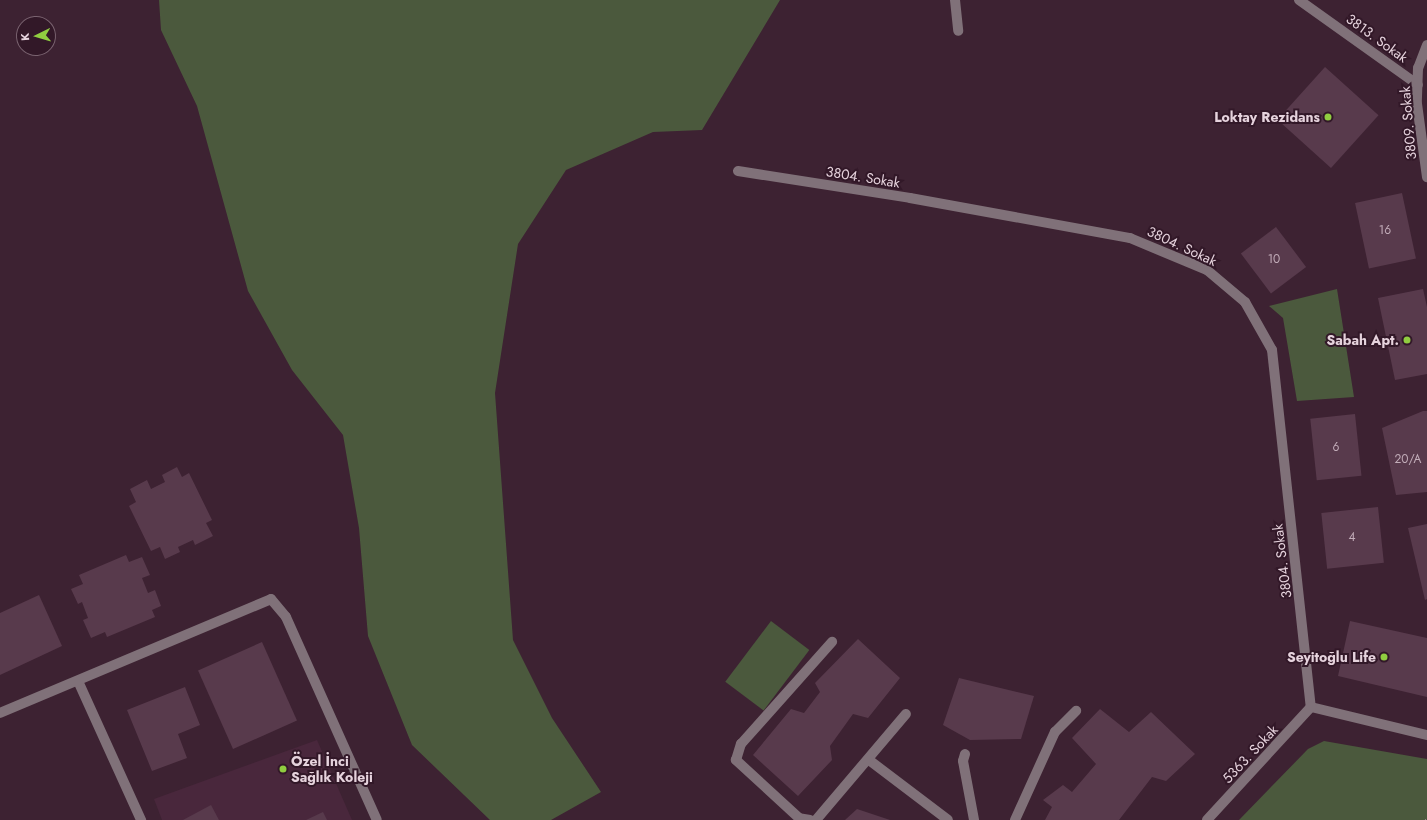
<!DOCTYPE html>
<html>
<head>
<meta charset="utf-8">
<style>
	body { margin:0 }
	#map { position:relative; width:1427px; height:820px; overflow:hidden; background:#3d2232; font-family:Jost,sans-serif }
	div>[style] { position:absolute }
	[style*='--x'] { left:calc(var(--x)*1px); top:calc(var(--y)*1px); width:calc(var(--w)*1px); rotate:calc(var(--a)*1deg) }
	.built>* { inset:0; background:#49273c }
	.green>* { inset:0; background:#4b593d; transform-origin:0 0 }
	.building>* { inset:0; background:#583a4c; transform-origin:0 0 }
	.path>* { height:2.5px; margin-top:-1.25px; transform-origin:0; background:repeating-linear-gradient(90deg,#97808d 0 1px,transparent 0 4px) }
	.minor>* { height:10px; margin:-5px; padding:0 5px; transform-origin:5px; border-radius:5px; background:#807179 }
	.dots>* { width:11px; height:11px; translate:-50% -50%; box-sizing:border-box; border:2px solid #321828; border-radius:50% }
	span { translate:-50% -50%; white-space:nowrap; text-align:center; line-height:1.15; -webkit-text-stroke:4px #321828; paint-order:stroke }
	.number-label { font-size:12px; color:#c2adb9 }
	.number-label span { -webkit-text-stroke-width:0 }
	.street-label { font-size:14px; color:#e6d3dd }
	.poi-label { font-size:14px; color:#e6d3dd; font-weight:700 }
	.right { translate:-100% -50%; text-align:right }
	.left { translate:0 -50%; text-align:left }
	.north { position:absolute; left:16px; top:16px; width:40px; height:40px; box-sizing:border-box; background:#321828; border:1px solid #7a6370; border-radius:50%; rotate:265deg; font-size:11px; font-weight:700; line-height:16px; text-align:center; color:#e6d3dd }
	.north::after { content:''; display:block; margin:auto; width:14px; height:18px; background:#90cd40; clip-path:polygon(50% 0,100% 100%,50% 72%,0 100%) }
</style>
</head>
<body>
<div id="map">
	<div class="built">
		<i style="clip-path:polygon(317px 740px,352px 820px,162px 820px,154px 799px)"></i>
	</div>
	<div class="green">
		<i style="clip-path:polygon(159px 0,780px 0,702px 130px,653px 132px,566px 170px,518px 244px,495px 393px,513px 640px,552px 718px,601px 792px,551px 820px,490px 820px,412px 745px,368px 636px,359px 528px,343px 435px,292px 370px,248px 291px,197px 106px,161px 30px)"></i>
		<i style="clip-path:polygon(1337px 289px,1354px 397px,1297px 401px,1283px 318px,1269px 306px)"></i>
		<i style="left:771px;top:621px;width:48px;height:76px;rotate:37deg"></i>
		<i style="clip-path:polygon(1324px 741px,1427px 759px,1427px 820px,1239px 820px,1308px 749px)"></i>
	</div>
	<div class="building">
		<i style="left:1325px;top:67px;width:72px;height:71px;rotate:42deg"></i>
		<i style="left:1402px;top:193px;width:67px;height:48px;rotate:78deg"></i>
		<i style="left:1276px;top:227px;width:50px;height:44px;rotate:53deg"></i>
		<i style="clip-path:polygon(1423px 289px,1427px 307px,1427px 374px,1395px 380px,1378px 298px)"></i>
		<i style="clip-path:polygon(1423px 411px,1427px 411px,1427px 492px,1396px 495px,1382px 428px)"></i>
		<i style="left:1355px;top:414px;width:62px;height:45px;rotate:84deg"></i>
		<i style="clip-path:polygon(177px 467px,182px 477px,189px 473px,212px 520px,206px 523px,213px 536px,195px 545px,193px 540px,178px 547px,180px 552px,165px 559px,160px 547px,151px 551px,129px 506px,136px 502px,130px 489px,147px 480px,151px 489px,165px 482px,162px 475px)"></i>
		<i style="left:1378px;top:507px;width:56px;height:57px;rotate:84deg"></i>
		<i style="clip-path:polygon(1427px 524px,1427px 599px,1425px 600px,1408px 528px)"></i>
		<i style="clip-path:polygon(126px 555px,129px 562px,142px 557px,150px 575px,142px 578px,148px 593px,155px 590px,161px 606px,152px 610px,155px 617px,107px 637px,105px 632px,91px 638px,83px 620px,88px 618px,82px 602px,78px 604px,71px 589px,83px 584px,79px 575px)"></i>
		<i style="clip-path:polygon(39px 595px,62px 646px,0 675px,0 613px)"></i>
		<i style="clip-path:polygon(1350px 621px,1427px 638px,1427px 697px,1338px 676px)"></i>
		<i style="clip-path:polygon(858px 639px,900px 678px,868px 718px,853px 714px,830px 746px,832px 760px,798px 796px,753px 755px,791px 709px,804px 713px,820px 692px,815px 683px)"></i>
		<i style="left:262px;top:642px;width:86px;height:70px;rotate:66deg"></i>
		<i style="clip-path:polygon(959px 678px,1034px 696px,1021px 739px,970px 740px,943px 725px)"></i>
		<i style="clip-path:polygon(185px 687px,200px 725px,178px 734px,187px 758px,152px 771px,127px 710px)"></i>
		<i style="clip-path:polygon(1100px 709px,1129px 732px,1151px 712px,1195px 754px,1166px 781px,1152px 777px,1119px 820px,1045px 820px,1052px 807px,1043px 800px,1063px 785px,1072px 792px,1096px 764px,1072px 738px)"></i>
		<i style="clip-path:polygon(211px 805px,219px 820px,183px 820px)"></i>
		<i style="clip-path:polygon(857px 809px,890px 820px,845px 820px)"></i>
		<i style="clip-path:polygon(323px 812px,327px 820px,306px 820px)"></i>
	</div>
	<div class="path">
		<i style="--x:1425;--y:820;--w:2;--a:-27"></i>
	</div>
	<div class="minor">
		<i style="--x:955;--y:0;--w:31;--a:84"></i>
		<i style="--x:1299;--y:0;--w:146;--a:35.5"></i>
		<i style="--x:1427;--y:45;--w:25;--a:111"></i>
		<i style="--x:1418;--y:68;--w:36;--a:92"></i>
		<i style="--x:1417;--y:104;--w:74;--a:82.2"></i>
		<i style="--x:738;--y:171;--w:174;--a:8.9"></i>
		<i style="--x:910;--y:198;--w:224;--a:10.3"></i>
		<i style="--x:1130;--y:238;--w:83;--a:22.6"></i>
		<i style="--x:1207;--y:270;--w:50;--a:40.1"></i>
		<i style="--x:1245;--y:302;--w:55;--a:60.6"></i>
		<i style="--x:1272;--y:350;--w:359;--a:83.8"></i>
		<i style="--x:78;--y:681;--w:153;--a:65.6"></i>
		<i style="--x:1311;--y:707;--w:119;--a:13.6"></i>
		<i style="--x:0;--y:713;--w:294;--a:-22.8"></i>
		<i style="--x:271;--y:599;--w:23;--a:50"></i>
		<i style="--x:286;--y:617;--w:222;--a:65.9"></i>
		<i style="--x:965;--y:754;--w:7;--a:106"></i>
		<i style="--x:963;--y:761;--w:60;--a:79.4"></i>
		<i style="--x:869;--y:760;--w:99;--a:37.2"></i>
		<i style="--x:810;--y:820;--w:11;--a:-170"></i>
		<i style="--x:799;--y:818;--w:86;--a:-137.4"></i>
		<i style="--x:736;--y:760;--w:17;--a:-73"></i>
		<i style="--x:741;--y:744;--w:137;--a:-48.3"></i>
		<i style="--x:816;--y:820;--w:139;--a:-49.7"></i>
		<i style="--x:1015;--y:820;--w:97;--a:-65.6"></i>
		<i style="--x:1055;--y:732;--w:30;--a:-45"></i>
		<i style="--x:1207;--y:820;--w:154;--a:-47.4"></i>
	</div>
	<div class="dots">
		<i style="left:1328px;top:117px;background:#90cd40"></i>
		<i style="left:1407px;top:340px;background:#90cd40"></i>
		<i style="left:1384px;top:657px;background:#90cd40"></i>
		<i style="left:283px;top:769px;background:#90cd40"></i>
	</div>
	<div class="number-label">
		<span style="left:1385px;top:231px">16</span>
		<span style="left:1274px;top:260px">10</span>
		<span style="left:1336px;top:448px">6</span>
		<span style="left:1408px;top:460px">20/A</span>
		<span style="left:1352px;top:538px">4</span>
	</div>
	<div class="street-label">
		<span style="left:1377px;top:38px;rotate:36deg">3813. Sokak</span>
		<span style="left:1408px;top:123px;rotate:-95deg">3809. Sokak</span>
		<span style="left:863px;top:177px;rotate:9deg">3804. Sokak</span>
		<span style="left:1182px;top:246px;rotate:25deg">3804. Sokak</span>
		<span style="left:1282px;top:561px;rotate:-97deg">3804. Sokak</span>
		<span style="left:1250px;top:754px;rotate:-47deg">5363. Sokak</span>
	</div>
	<div class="poi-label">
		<span class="right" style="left:1320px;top:117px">Loktay Rezidans</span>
		<span class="right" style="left:1399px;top:340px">Sabah Apt.</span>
		<span class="right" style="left:1376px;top:657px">Seyitoğlu Life</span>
		<span class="left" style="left:291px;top:769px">Özel İnci<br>Sağlık Koleji</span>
	</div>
	<div class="north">K</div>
</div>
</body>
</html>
